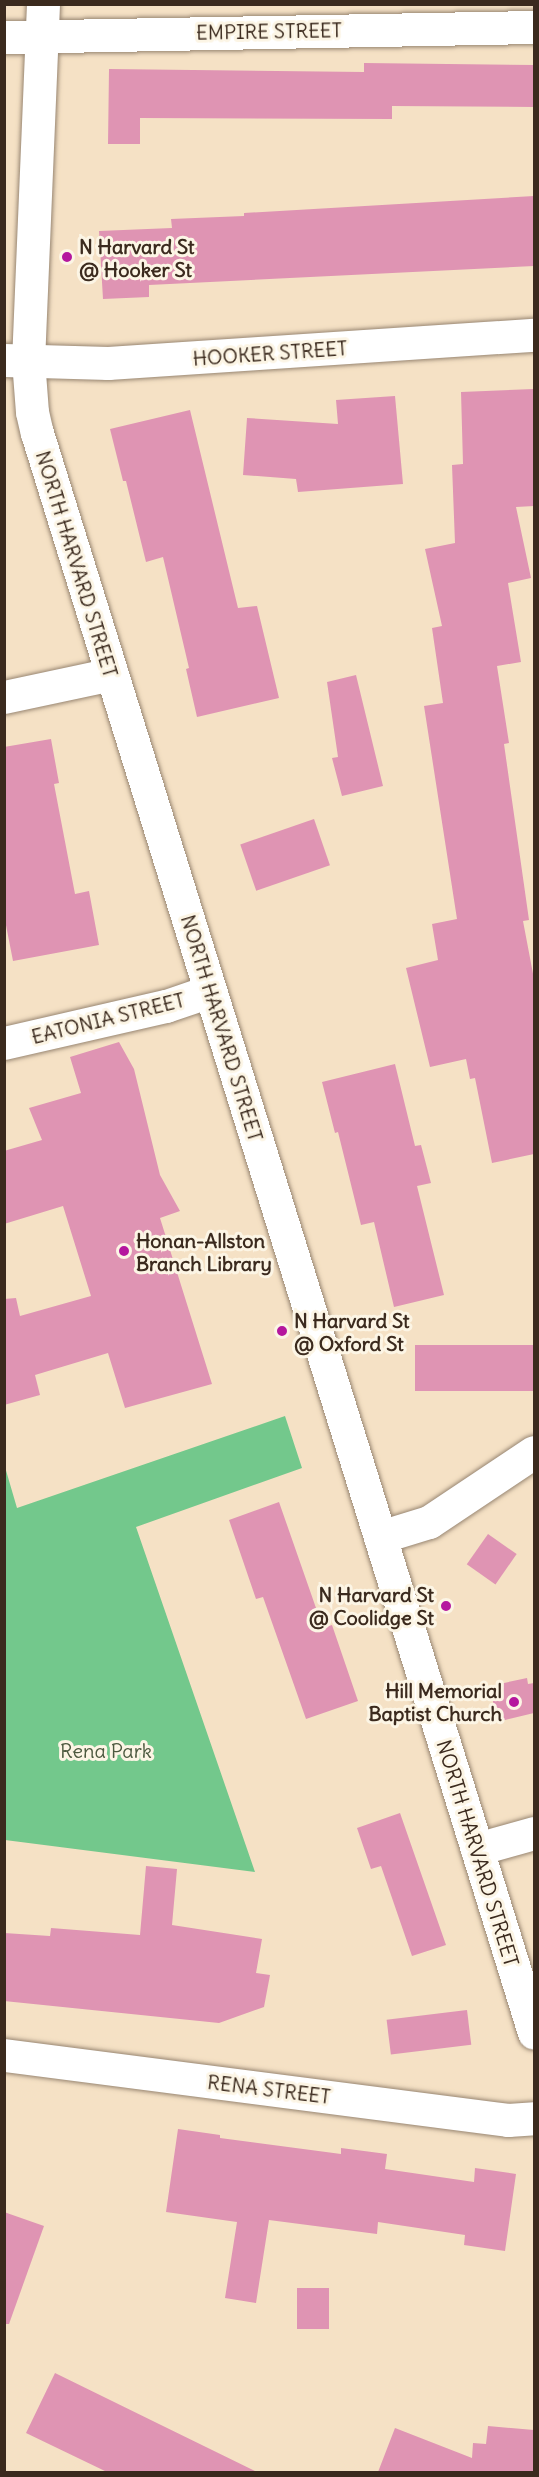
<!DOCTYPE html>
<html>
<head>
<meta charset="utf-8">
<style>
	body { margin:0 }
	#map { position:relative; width:539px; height:2477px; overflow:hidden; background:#f5e1c5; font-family:Delius,sans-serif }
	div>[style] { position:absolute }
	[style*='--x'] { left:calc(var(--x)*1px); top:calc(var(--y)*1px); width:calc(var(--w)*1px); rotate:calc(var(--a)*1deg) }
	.green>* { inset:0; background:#73c88c }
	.building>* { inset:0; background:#df94b3; transform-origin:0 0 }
	.roads { filter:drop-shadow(0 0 2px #988672) drop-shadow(0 0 2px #988672) }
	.minor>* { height:33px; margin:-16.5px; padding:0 16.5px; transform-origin:16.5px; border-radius:16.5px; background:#fff }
	.major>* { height:33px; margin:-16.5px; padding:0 16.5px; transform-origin:16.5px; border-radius:16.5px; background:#fff }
	.dots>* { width:16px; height:16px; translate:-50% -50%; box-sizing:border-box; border:3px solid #fcf5e5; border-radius:50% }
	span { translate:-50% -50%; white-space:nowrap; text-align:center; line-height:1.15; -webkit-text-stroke:6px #fcf5e5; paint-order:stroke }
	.street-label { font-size:20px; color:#3b2a1e }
	.poi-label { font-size:20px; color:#3b2a1e; font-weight:700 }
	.left { translate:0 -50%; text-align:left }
	.right { translate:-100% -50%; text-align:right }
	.park-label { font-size:20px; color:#4c593f }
	.frame { position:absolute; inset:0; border:6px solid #3b2a1e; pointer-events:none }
</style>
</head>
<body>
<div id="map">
	<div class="green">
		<i style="clip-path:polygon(285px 1416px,302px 1468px,136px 1527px,255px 1872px,5px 1840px,5px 1467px,17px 1508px)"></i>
	</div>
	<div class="building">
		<i style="clip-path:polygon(364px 63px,534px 65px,534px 107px,392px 106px,392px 119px,140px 118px,140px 144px,108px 144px,109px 69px,364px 72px)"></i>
		<i style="clip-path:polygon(534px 196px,534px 266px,149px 285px,149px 297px,103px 299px,99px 231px,172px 228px,171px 219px,244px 216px,244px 213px)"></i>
		<i style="clip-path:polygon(534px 389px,534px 506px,516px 507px,531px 578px,508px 583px,521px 662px,497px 666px,509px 743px,504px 744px,529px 920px,523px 921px,534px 979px,534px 1154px,492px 1163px,475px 1078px,470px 1079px,466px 1059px,430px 1067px,406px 968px,438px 960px,432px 924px,457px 919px,424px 706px,443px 703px,432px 628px,442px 626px,425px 549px,455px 543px,452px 465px,463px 464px,461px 392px)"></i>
		<i style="clip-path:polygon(395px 396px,403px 484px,298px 492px,296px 479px,243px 475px,247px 418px,338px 424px,336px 400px)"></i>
		<i style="clip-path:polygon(190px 410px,238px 608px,257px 606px,279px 698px,197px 717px,186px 669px,189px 668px,163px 557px,146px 562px,126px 481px,123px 481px,110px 429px)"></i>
		<i style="clip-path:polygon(356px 675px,383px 786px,342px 796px,332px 758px,338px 757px,327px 682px)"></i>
		<i style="clip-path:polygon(51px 739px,59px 783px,54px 784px,75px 894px,89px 891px,99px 945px,13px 961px,4px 915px,4px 747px)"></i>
		<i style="left:314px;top:819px;width:49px;height:78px;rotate:71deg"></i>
		<i style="clip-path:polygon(119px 1042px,134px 1069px,160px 1175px,180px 1211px,160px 1218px,212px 1384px,125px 1408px,108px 1353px,35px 1375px,40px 1395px,4px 1405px,4px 1299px,16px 1298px,20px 1316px,91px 1296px,63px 1206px,4px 1224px,4px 1151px,42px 1140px,29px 1108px,81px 1093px,70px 1057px)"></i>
		<i style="clip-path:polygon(395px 1064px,415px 1146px,421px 1145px,431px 1183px,417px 1186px,444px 1295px,394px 1307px,374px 1222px,361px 1225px,338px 1132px,335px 1133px,322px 1082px)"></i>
		<i style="left:534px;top:1345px;width:46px;height:119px;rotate:90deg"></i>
		<i style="clip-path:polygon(279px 1502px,323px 1628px,332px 1625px,358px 1701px,306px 1719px,263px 1597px,256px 1599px,229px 1520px)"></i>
		<i style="left:488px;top:1534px;width:35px;height:37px;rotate:35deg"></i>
		<i style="clip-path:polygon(527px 1678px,528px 1684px,534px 1683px,534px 1713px,497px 1722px,490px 1686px)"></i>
		<i style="clip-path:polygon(400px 1813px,446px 1945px,412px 1956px,381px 1866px,371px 1869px,357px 1828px)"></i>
		<i style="clip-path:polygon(146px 1866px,177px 1869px,172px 1925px,262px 1939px,256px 1973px,270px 1975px,264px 2007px,219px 2023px,4px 2001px,4px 1933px,50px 1936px,51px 1928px,140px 1935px)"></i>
		<i style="left:467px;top:2010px;width:35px;height:81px;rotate:83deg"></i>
		<i style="clip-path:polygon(178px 2129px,220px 2135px,220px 2138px,341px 2154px,341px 2148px,387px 2154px,385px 2169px,474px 2182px,475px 2168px,516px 2174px,505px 2251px,464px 2245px,465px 2235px,378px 2222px,377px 2234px,269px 2220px,256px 2303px,225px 2298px,237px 2222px,166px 2212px)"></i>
		<i style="clip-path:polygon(4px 2212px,44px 2226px,9px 2324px,4px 2324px)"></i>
		<i style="left:297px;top:2288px;width:32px;height:41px"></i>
		<i style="clip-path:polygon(55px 2373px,161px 2425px,257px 2472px,107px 2472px,26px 2433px)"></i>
		<i style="clip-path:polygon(488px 2426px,534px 2430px,534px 2472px,378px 2472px,395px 2428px,472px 2458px,473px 2443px,486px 2444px)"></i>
	</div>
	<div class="roads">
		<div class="minor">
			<i style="--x:4;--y:37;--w:530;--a:-1.08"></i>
			<i style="--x:4;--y:360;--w:104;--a:1.7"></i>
			<i style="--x:108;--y:363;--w:427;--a:-3.8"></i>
			<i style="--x:4;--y:697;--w:110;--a:-12"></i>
			<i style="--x:4;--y:1043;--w:166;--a:-12.9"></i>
			<i style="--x:166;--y:1006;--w:46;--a:-18.8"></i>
			<i style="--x:380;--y:1537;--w:51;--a:-17"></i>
			<i style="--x:429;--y:1522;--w:126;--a:-33.7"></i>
			<i style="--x:477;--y:1849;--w:59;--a:-15.7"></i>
			<i style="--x:4;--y:2055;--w:508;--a:7.35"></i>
			<i style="--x:508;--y:2120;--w:26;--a:-4"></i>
		</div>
		<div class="major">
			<i style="--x:43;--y:4;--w:356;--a:92.4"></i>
			<i style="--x:28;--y:360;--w:52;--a:85.6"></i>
			<i style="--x:32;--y:412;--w:22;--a:77"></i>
			<i style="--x:37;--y:433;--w:1675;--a:72.74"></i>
		</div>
	</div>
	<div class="dots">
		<i style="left:67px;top:257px;background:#b5179e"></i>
		<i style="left:124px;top:1251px;background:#b5179e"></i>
		<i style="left:282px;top:1331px;background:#b5179e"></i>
		<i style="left:446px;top:1606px;background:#b5179e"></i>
		<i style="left:514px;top:1702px;background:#b5179e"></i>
	</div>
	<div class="street-label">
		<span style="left:269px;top:31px;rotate:-1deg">EMPIRE STREET</span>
		<span style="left:270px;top:353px;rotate:-4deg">HOOKER STREET</span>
		<span style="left:77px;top:564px;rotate:73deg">NORTH HARVARD STREET</span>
		<span style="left:108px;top:1018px;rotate:-14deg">EATONIA STREET</span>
		<span style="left:222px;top:1028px;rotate:73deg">NORTH HARVARD STREET</span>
		<span style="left:478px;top:1853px;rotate:73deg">NORTH HARVARD STREET</span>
		<span style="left:269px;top:2089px;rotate:7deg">RENA STREET</span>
	</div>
	<div class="poi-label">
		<span class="left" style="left:79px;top:258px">N Harvard St<br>@ Hooker St</span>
		<span class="left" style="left:136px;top:1252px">Honan-Allston<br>Branch Library</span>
		<span class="left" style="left:294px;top:1332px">N Harvard St<br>@ Oxford St</span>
		<span class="right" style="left:434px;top:1606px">N Harvard St<br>@ Coolidge St</span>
		<span class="right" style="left:502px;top:1702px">Hill Memorial<br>Baptist Church</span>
	</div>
	<div class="park-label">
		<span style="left:106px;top:1750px">Rena Park</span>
	</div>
	<div class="frame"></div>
</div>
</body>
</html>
